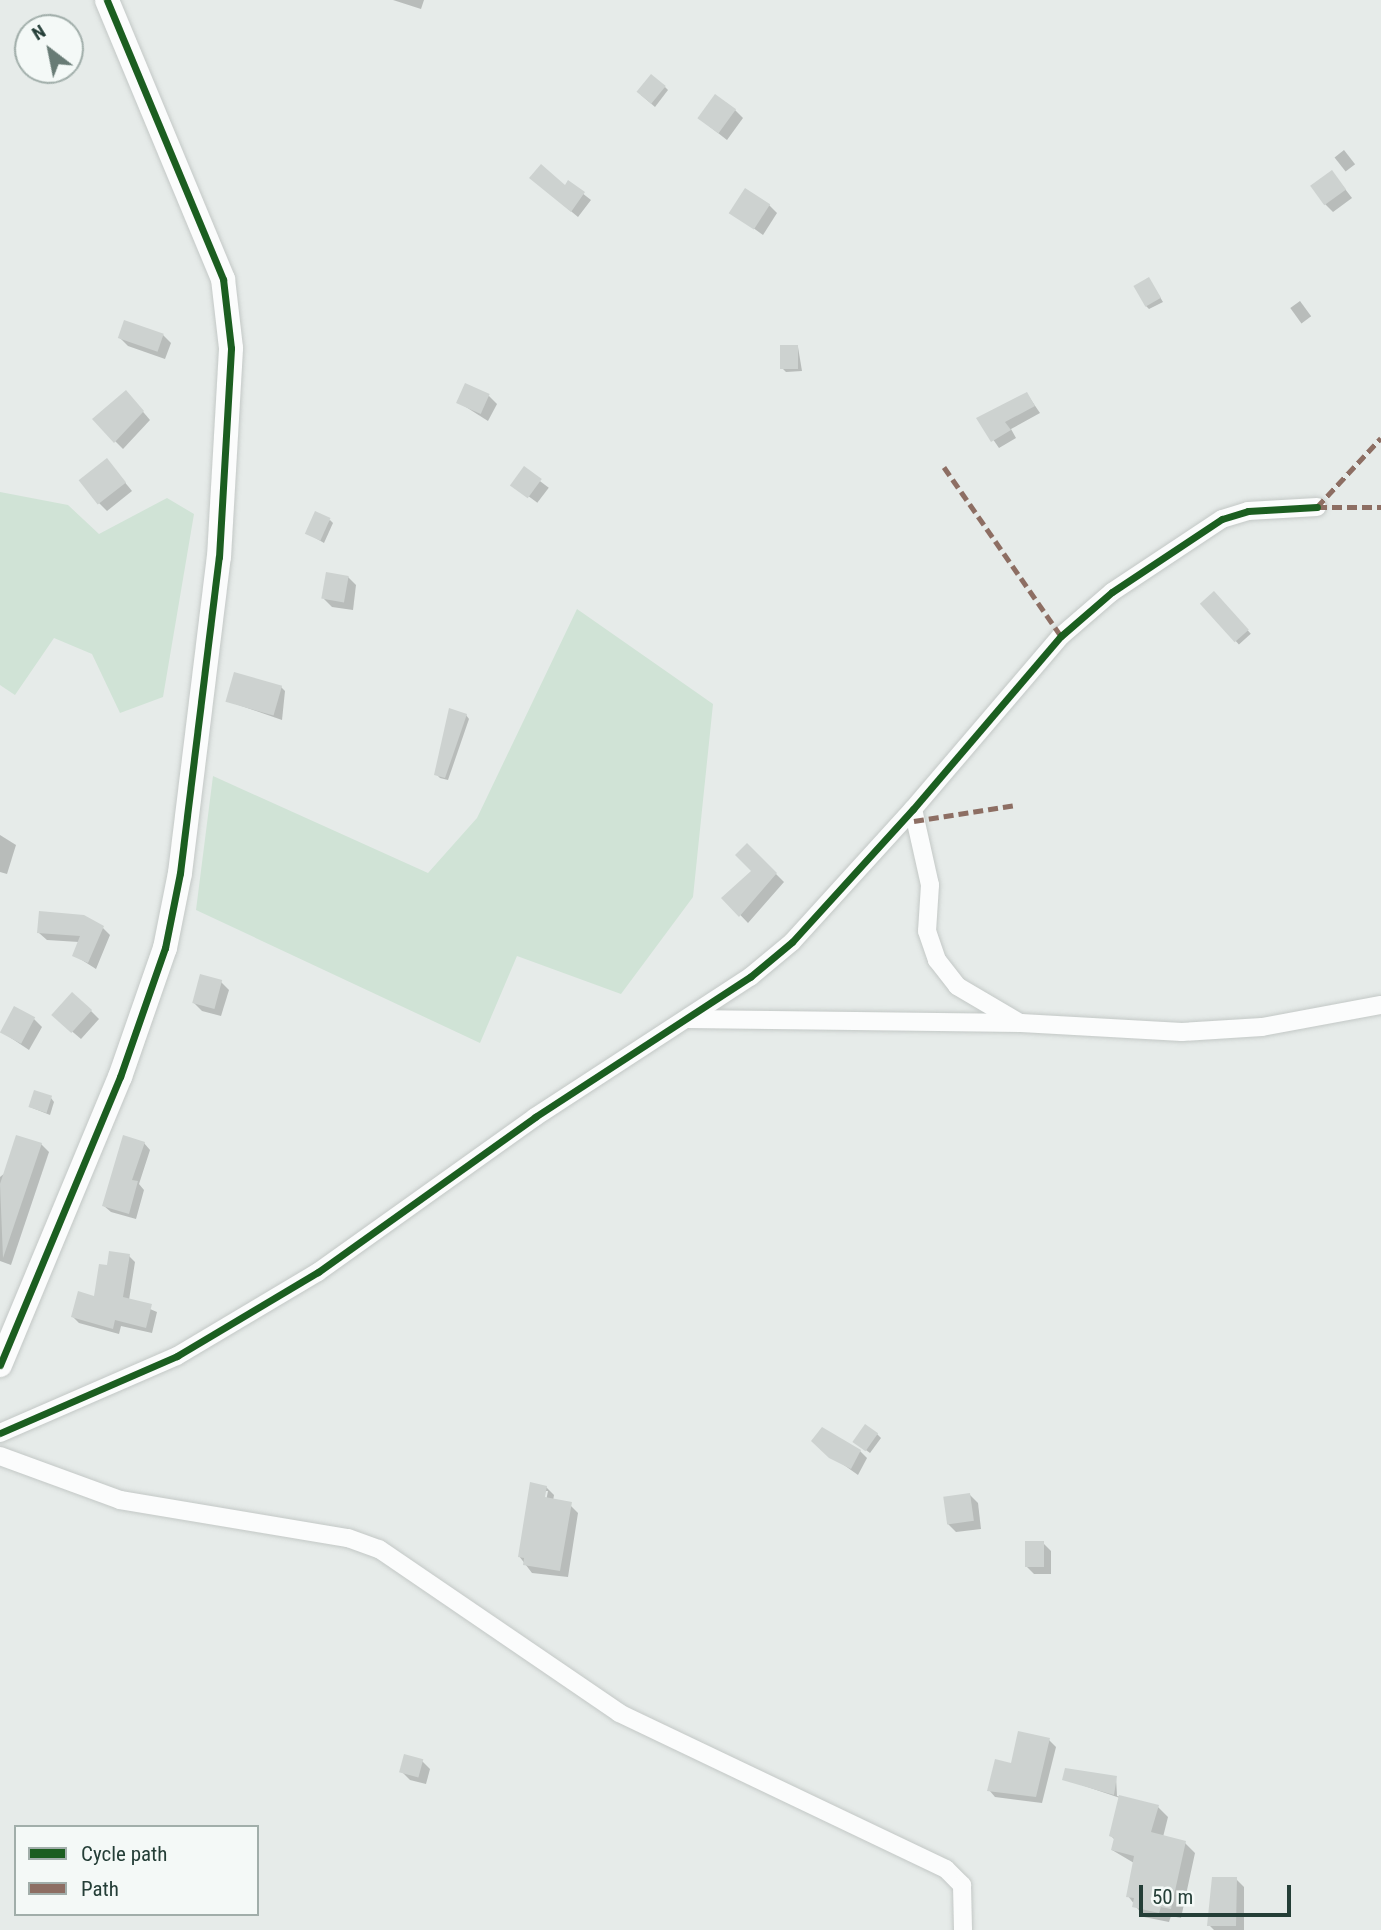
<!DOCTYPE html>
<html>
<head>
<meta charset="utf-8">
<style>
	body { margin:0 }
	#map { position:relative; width:1381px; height:1930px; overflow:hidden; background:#e6ebe9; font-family:"Roboto Condensed",sans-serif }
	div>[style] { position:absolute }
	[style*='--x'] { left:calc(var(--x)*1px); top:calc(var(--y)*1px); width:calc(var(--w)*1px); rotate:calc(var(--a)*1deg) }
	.green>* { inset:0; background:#d0e3d6 }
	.shadow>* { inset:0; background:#0003; transform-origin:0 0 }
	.building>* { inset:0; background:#cdd2d0; transform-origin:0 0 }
	.roads { filter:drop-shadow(0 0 2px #c3c8c6) drop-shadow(0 0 2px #c3c8c6) }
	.street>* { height:18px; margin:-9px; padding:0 9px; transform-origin:9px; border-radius:9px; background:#fbfcfc }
	.secondary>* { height:24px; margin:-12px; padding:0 12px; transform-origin:12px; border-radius:12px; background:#fbfcfc }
	.quiet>* { height:5px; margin-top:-2.5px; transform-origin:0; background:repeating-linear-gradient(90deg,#8d6e63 0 10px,transparent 0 15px) }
	.cycleway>* { height:7px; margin:-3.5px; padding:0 3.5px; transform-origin:3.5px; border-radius:3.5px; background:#1b5e20 }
	span { translate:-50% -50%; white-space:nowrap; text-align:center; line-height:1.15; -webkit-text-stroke:6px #f4f9f7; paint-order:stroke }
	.legend { position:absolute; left:14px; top:1825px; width:245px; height:91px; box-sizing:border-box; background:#f4f9f7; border:2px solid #a1aeaa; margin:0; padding:9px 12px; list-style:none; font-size:21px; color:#243e37 }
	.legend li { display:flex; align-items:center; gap:14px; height:35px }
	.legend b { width:35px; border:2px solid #a1aeaa }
	.north { position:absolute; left:14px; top:14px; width:70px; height:70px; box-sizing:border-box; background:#f4f9f7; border:2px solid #a1aeaa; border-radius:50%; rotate:328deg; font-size:19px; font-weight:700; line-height:28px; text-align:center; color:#243e37 }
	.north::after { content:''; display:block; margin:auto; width:24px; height:32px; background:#687b75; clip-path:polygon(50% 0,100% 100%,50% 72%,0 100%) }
	.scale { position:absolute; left:1139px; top:1885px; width:152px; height:32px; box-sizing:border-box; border:4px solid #243e37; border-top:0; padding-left:9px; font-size:21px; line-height:24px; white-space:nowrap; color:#243e37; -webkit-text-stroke:5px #f4f9f7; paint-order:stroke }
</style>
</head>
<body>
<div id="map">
	<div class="green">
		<i style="clip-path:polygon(0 492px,68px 505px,99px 534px,167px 498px,194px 514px,163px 697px,120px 713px,92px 654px,54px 638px,15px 695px,0 685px)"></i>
		<i style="clip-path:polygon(577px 609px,713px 704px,693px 897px,621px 994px,517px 956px,480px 1043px,196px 910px,213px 776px,428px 873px,477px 818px)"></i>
	</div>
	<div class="shadow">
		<i style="clip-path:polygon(393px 0,424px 0,421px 9px)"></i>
		<i style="clip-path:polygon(665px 87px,668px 90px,655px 107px,641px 95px)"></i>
		<i style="clip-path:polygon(735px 110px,743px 118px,727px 140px,700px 119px)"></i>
		<i style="left:1344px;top:150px;width:18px;height:12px;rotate:52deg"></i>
		<i style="clip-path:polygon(1332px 172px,1352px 198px,1333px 212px,1325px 204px)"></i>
		<i style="clip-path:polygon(568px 182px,591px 200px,578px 217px,538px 184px,565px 187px)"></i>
		<i style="clip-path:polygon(769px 205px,777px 213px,763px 235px,731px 212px)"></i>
		<i style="clip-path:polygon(1149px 279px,1163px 302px,1149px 309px,1146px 306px)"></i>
		<i style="left:1300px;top:301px;width:19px;height:12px;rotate:54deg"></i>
		<i style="clip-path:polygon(163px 335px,171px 343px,165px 359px,128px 346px,120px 338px)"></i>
		<i style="clip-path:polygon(798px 347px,802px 371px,786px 372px,782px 368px)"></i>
		<i style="clip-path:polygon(1027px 394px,1040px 413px,1011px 429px,1016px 438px,999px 448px,979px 419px)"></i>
		<i style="clip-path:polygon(489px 396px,497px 404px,488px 421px,458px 402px)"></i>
		<i style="clip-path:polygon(133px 400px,150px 420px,123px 449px,115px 441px)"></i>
		<i style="clip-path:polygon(114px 469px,132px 491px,107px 511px,99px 503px)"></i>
		<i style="left:524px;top:469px;width:31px;height:19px;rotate:37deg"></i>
		<i style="clip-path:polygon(330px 520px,333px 523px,324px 543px,307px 533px)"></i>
		<i style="clip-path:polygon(348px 577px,356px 585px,353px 610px,332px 607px,324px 599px)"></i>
		<i style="left:1214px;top:593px;width:55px;height:16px;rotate:48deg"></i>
		<i style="clip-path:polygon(281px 687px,285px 691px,282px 720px,227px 701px)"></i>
		<i style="clip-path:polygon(466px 715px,469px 719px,448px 780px,440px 778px,436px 774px)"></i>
		<i style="clip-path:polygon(0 835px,16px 845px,7px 874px,0 872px)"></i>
		<i style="clip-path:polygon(747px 845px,784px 882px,748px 923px,724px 898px,753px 871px)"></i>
		<i style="clip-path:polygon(103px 928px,110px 935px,96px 969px,74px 955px,79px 942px,47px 940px,39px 933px)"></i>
		<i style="clip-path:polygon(221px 982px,229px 990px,221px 1016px,202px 1011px,194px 1003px)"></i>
		<i style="clip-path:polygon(91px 1011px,99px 1019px,81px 1039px,61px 1022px)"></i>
		<i style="clip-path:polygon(34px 1019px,42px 1027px,29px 1050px,2px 1032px)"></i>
		<i style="clip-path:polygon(51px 1098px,54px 1102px,50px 1115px,30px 1107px)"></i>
		<i style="clip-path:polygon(144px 1143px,150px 1150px,139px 1184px,144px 1190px,136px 1219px,111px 1212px,104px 1206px)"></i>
		<i style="clip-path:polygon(41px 1144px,49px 1152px,11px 1265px,0 1261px,0 1177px)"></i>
		<i style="clip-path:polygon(129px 1256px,135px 1262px,129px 1300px,157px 1312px,152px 1333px,121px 1326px,119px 1334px,79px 1323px,73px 1317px,96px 1298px,108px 1267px)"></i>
		<i style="clip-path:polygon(877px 1434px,881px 1438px,870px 1453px,859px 1445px)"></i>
		<i style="clip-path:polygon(820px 1448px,860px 1451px,867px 1458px,858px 1475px)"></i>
		<i style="clip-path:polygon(evenodd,532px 1484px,546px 1487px,554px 1495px,553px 1501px,570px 1505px,578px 1513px,568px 1577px,532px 1573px,519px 1556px,532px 1484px,544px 1491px,548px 1491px,545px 1506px,541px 1505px,544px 1491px)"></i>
		<i style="clip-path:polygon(970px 1495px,978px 1503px,981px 1529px,956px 1532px,948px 1524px)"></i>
		<i style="clip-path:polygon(1043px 1543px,1051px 1551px,1051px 1574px,1034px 1574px,1026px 1566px)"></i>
		<i style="clip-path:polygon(1049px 1740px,1056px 1747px,1042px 1803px,995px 1797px,989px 1790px,1012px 1765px)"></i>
		<i style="clip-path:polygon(422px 1761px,430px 1769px,426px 1784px,410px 1780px,402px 1772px)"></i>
		<i style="clip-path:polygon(1116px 1777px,1117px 1796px,1158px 1807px,1168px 1817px,1163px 1837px,1185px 1843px,1195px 1853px,1181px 1918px,1171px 1916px,1169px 1922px,1144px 1917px,1128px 1896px,1134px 1863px,1112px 1850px,1115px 1840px,1111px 1836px,1120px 1798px,1064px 1779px)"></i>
		<i style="clip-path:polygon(1236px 1879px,1244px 1887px,1244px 1930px,1214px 1930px,1209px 1925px)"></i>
	</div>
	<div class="building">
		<i style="left:651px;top:74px;width:19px;height:23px;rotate:39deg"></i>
		<i style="left:715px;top:94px;width:26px;height:30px;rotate:36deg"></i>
		<i style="clip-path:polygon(541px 164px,565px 185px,568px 180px,585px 192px,571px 212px,529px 178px)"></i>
		<i style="left:1332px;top:170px;width:24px;height:27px;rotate:54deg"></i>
		<i style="left:745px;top:188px;width:30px;height:30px;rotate:33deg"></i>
		<i style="left:1149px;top:277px;width:24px;height:18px;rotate:60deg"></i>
		<i style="left:124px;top:320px;width:42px;height:19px;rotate:19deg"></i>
		<i style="left:780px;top:345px;width:18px;height:24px"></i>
		<i style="left:465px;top:383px;width:27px;height:22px;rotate:24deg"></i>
		<i style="clip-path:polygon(126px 390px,144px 411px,114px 443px,92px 419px)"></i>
		<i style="clip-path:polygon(1027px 392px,1035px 406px,1005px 422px,1011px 430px,991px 442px,976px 418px)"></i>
		<i style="left:107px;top:458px;width:31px;height:36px;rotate:52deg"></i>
		<i style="left:524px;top:466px;width:22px;height:24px;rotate:36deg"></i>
		<i style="left:315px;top:511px;width:17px;height:25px;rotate:24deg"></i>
		<i style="left:326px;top:572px;width:23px;height:27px;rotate:10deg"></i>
		<i style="left:1214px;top:591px;width:52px;height:19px;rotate:48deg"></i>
		<i style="left:234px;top:672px;width:50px;height:31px;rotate:16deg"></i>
		<i style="clip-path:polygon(449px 708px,467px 714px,445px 778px,434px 775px)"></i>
		<i style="clip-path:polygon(747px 843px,777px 873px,739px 917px,721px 898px,751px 871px,735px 855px)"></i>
		<i style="clip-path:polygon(39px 911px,84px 915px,104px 926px,88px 963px,72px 956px,80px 936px,37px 933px)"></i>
		<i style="left:200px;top:974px;width:23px;height:30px;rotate:15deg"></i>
		<i style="left:72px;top:992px;width:27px;height:31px;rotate:42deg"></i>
		<i style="left:14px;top:1006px;width:24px;height:30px;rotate:28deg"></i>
		<i style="left:34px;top:1090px;width:19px;height:18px;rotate:18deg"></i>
		<i style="clip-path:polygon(16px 1135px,42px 1143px,3px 1258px,0 1184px)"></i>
		<i style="clip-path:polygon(123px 1135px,145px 1142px,132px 1180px,138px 1181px,129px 1214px,102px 1206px)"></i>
		<i style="clip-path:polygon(109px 1251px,130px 1254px,123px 1297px,152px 1304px,146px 1328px,115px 1320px,113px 1329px,71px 1317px,78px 1291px,94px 1296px,99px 1264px,107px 1265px)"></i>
		<i style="left:865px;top:1424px;width:16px;height:22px;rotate:35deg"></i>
		<i style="clip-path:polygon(822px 1427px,861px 1450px,851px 1469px,829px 1458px,811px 1441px)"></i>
		<i style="clip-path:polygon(530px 1482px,547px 1486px,545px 1497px,572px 1502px,560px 1571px,523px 1565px,524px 1558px,518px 1557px)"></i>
		<i style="left:970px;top:1493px;width:28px;height:27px;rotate:82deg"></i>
		<i style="left:1025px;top:1541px;width:19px;height:26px"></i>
		<i style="clip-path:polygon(1018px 1731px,1050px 1738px,1036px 1797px,987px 1791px,995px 1759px,1011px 1763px)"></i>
		<i style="left:404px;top:1754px;width:20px;height:19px;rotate:15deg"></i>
		<i style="clip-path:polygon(1065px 1768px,1117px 1776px,1114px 1795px,1062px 1780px)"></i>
		<i style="clip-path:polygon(1119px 1795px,1159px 1805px,1151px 1832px,1186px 1841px,1171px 1909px,1161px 1907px,1159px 1913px,1132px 1907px,1134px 1898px,1126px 1897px,1134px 1856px,1111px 1850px,1114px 1838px,1109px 1836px)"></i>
		<i style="clip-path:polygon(1212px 1877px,1237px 1877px,1236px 1926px,1207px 1926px)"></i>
	</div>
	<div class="roads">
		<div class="street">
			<i style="--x:913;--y:809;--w:78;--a:77.4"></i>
			<i style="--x:930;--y:885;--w:46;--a:93.7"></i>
			<i style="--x:927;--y:931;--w:31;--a:71"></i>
			<i style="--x:937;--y:960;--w:33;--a:52"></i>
			<i style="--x:957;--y:986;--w:71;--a:30.5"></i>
			<i style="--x:688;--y:1019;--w:333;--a:0.7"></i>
			<i style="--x:1021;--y:1023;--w:161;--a:3.2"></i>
			<i style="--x:1182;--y:1032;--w:80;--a:-3.6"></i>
			<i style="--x:1262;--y:1027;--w:121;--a:-10.5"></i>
			<i style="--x:0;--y:1433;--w:193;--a:-23.5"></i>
			<i style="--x:177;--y:1356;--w:164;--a:-30.8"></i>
			<i style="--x:318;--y:1272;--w:267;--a:-35.5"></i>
			<i style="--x:535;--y:1117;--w:257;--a:-33.1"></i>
			<i style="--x:750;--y:977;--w:55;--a:-39.8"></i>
			<i style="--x:792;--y:942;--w:180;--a:-47.7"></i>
			<i style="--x:913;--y:809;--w:228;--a:-49.5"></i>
			<i style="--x:1061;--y:636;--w:67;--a:-40.8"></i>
			<i style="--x:1112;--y:592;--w:132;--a:-33.6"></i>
			<i style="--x:1222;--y:519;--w:27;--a:-17"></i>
			<i style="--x:1248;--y:511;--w:69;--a:-3.3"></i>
			<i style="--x:0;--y:1456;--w:128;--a:20.1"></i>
			<i style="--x:120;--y:1500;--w:231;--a:9.5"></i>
			<i style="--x:348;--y:1538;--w:33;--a:20"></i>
			<i style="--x:379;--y:1549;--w:291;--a:34.3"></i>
			<i style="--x:619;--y:1713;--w:362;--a:25.5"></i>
			<i style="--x:946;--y:1869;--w:23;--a:45"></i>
			<i style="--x:962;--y:1885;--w:45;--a:88.7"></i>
		</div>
		<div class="secondary">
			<i style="--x:0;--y:1365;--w:312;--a:-67.4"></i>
			<i style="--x:120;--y:1077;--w:137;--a:-70.8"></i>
			<i style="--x:165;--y:948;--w:76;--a:-78.7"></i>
			<i style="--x:180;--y:873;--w:318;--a:-83"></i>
			<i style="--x:219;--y:557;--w:209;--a:-86.7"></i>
			<i style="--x:231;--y:348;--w:69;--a:-96.6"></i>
			<i style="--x:223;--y:279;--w:302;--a:-112.6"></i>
		</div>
	</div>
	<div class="quiet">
		<i style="--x:944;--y:467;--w:206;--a:55.3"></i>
		<i style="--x:1317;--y:507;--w:94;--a:-47.2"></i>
		<i style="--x:1317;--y:507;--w:64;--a:0"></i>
		<i style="--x:914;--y:821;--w:103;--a:-8.9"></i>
	</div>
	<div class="cycleway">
		<i style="--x:0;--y:1365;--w:312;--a:-67.4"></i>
		<i style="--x:120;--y:1077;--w:137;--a:-70.8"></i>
		<i style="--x:165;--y:948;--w:76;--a:-78.7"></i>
		<i style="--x:180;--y:873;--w:318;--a:-83"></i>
		<i style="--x:219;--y:557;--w:209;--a:-86.7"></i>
		<i style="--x:231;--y:348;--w:69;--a:-96.6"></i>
		<i style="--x:223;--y:279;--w:302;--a:-112.6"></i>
		<i style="--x:0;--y:1433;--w:193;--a:-23.5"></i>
		<i style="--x:177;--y:1356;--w:164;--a:-30.8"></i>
		<i style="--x:318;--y:1272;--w:267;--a:-35.5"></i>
		<i style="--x:535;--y:1117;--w:257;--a:-33.1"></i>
		<i style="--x:750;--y:977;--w:55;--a:-39.8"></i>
		<i style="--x:792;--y:942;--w:180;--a:-47.7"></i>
		<i style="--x:913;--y:809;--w:228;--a:-49.5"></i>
		<i style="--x:1061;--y:636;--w:67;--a:-40.8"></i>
		<i style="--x:1112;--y:592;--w:132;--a:-33.6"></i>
		<i style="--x:1222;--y:519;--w:27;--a:-17"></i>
		<i style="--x:1248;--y:511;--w:69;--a:-3.3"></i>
	</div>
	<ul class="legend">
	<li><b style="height:9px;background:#1b5e20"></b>Cycle path</li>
	<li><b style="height:9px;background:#8d6e63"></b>Path</li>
	</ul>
	<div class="north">N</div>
	<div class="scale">50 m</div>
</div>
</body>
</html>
